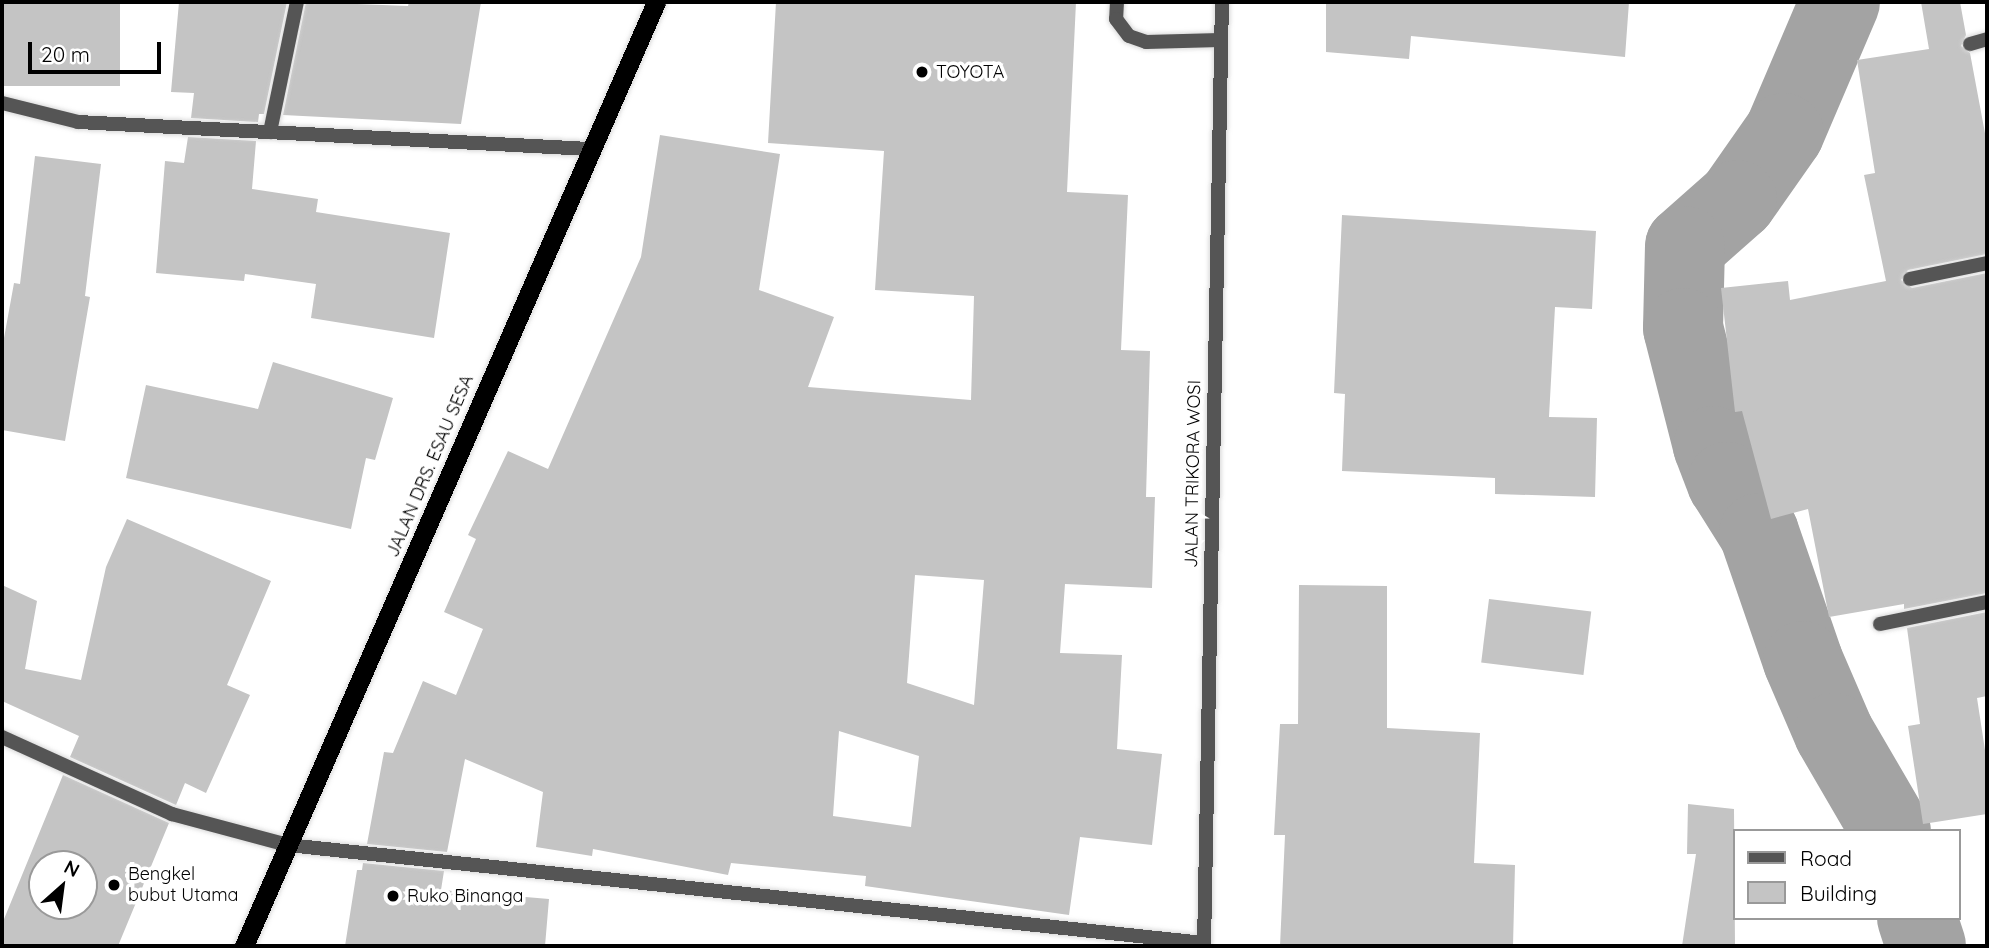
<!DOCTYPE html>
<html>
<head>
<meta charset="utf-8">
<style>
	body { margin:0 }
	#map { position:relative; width:1989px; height:948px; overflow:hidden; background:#fff; font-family:Quicksand,sans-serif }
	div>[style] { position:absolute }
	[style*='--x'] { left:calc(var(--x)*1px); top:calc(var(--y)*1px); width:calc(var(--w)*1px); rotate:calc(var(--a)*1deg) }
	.river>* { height:80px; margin:-40px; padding:0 40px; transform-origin:40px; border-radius:40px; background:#a3a3a3 }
	.building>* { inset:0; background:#c4c4c4; transform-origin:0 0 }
	.roads { filter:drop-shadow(0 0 2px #dbdbdb) drop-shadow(0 0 2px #dbdbdb) }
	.service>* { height:14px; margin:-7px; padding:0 7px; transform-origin:7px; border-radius:7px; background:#555 }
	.minor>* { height:14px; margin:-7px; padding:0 7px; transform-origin:7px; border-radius:7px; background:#555 }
	.tertiary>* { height:14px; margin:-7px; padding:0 7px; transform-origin:7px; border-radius:7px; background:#555 }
	.trunk>* { height:19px; margin:-9.5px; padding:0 9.5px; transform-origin:9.5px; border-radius:9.5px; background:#000 }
	.dots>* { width:19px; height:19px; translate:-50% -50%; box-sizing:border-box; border:4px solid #fff; border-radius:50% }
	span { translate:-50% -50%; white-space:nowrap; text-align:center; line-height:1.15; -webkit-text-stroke:7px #fff; paint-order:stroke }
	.poi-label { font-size:18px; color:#000 }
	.left { translate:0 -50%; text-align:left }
	.street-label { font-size:18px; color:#000 }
	.frame { position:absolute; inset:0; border:4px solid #000; pointer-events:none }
	.legend { position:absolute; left:1733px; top:829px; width:228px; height:91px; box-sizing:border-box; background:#fff; border:2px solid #999; margin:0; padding:9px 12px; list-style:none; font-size:21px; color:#000 }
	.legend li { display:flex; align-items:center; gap:14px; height:35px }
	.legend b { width:35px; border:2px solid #999 }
	.north { position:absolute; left:28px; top:850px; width:70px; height:70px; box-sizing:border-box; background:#fff; border:2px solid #999; border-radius:50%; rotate:28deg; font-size:19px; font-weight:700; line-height:28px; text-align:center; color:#000 }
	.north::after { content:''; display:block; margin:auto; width:24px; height:32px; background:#000; clip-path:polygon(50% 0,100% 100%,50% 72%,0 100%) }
	.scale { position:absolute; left:28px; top:42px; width:133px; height:32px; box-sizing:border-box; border:4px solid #000; border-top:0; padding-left:9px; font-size:21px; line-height:24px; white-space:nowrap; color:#000; -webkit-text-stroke:5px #fff; paint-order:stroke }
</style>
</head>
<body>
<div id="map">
	<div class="river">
		<i style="--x:1840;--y:2;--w:142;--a:113.1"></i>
		<i style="--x:1784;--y:133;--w:82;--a:125"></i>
		<i style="--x:1737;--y:200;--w:69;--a:138.5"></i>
		<i style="--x:1685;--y:246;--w:82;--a:91.4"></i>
		<i style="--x:1683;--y:328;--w:122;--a:75.7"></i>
		<i style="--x:1713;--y:446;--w:39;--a:69"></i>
		<i style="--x:1727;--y:482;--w:60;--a:57.9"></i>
		<i style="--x:1759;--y:533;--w:135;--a:71"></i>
		<i style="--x:1803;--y:661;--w:78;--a:66.7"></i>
		<i style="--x:1834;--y:733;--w:113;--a:59.8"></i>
		<i style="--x:1917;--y:918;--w:29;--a:72"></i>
	</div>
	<div class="building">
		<i style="left:2px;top:2px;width:118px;height:84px"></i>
		<i style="clip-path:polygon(179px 2px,287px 2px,264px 114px,259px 114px,258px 122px,191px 118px,194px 93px,171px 92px)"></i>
		<i style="clip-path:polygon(306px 2px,408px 6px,409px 2px,481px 2px,461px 124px,283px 115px)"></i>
		<i style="clip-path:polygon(evenodd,776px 2px,1076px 2px,1067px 192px,1128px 195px,1121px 350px,1150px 351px,1146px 497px,1155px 497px,1152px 588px,1065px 584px,1060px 653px,1122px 655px,1117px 749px,1162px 754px,1152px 845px,1080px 837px,1069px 915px,865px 886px,866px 876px,731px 863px,728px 875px,593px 849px,592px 856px,536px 847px,543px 792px,465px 759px,447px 852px,367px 844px,384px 752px,393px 753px,423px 681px,456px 695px,483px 629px,444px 612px,476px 539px,468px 535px,508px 451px,548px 469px,641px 257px,660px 135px,780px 154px,759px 290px,834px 317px,808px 387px,971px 400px,974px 296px,875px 290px,884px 151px,768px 143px,776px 2px,915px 575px,984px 580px,974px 705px,907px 683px,915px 575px,776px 2px,839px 731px,919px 756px,911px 827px,833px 816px,839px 731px)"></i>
		<i style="clip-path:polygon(1326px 2px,1629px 2px,1625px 57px,1411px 36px,1409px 59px,1326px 52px)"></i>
		<i style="clip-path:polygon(1921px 2px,1960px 2px,1966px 35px,1961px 46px,1970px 53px,1987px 144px,1987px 254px,1908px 270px,1901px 280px,1912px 288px,1987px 273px,1987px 593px,1904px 609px,1904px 604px,1829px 617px,1808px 509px,1771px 519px,1742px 411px,1735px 412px,1721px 288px,1788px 281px,1790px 300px,1886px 281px,1864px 175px,1875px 173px,1857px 60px,1929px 49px)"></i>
		<i style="clip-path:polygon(188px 137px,256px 141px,252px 189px,318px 199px,316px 212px,450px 233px,434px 338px,311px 318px,316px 284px,245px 274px,244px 281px,156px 273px,165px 161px,184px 163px)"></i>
		<i style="clip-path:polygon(35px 156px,101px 164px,85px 296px,90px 297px,65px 441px,2px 430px,2px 349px,14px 283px,20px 284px)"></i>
		<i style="clip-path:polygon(1342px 215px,1596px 231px,1592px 309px,1555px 307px,1549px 417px,1597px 418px,1595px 497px,1495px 494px,1495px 478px,1342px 471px,1345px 394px,1334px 393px)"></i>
		<i style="clip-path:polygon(273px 362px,393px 398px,375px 460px,366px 458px,351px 529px,126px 478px,146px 385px,258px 409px)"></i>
		<i style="clip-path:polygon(127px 519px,271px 581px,227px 685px,250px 695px,206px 793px,185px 783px,176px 805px,70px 757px,79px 736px,2px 701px,2px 585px,37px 601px,25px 669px,81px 680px,106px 567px)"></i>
		<i style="clip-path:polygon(1299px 585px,1387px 586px,1387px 728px,1480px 733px,1474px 863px,1515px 865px,1513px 946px,1280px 946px,1285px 835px,1274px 835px,1280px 724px,1298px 724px)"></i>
		<i style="left:1489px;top:599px;width:103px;height:64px;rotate:7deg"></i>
		<i style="clip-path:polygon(1987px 612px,1987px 696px,1977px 698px,1987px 763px,1987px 814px,1923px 824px,1908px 726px,1920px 724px,1907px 628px)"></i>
		<i style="clip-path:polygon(evenodd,63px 775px,169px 823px,118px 946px,2px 946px,2px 924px,63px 775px,42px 864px,84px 864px,84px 906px,42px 906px,42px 864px)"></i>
		<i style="clip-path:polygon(1688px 804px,1734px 809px,1735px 946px,1682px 946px,1696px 854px,1687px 854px)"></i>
		<i style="clip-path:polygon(363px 863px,444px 871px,441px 890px,549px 899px,545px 946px,345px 946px,357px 870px,362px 870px)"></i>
	</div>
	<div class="roads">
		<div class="service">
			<i style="--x:1117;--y:2;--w:17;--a:93"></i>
			<i style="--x:1116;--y:19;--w:21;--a:53"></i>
			<i style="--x:1129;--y:36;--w:18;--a:19"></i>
			<i style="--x:1146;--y:42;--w:74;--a:-1.5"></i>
		</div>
		<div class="minor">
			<i style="--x:1970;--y:44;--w:18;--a:-16"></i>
			<i style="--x:2;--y:103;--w:78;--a:14"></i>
			<i style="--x:78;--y:122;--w:512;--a:3.02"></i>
			<i style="--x:270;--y:132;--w:133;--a:-78.3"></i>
			<i style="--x:1910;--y:279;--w:79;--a:-11.7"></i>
			<i style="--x:1880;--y:624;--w:109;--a:-11.6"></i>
			<i style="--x:2;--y:737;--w:187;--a:24.4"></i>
			<i style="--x:172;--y:814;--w:120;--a:15"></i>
			<i style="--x:288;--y:845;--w:921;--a:6.11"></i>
		</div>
		<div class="tertiary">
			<i style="--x:1204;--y:946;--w:944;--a:-88.91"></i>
		</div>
		<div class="trunk">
			<i style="--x:244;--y:946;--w:1030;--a:-66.42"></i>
		</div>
	</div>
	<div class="dots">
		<i style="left:922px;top:72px;background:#000"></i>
		<i style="left:114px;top:885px;background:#000"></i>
		<i style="left:393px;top:896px;background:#000"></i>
	</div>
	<div class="poi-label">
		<span class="left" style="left:936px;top:72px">TOYOTA</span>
		<span class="left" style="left:128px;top:885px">Bengkel<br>bubut Utama</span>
		<span class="left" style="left:407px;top:896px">Ruko Binanga</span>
	</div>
	<div class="street-label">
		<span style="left:430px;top:466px;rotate:-67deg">JALAN DRS. ESAU SESA</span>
		<span style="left:1193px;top:474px;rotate:-89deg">JALAN TRIKORA WOSI</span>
	</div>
	<div class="frame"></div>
	<ul class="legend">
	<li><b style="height:9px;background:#555"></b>Road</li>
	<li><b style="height:19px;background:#c4c4c4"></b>Building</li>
	</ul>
	<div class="north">N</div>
	<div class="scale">20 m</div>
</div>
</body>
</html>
